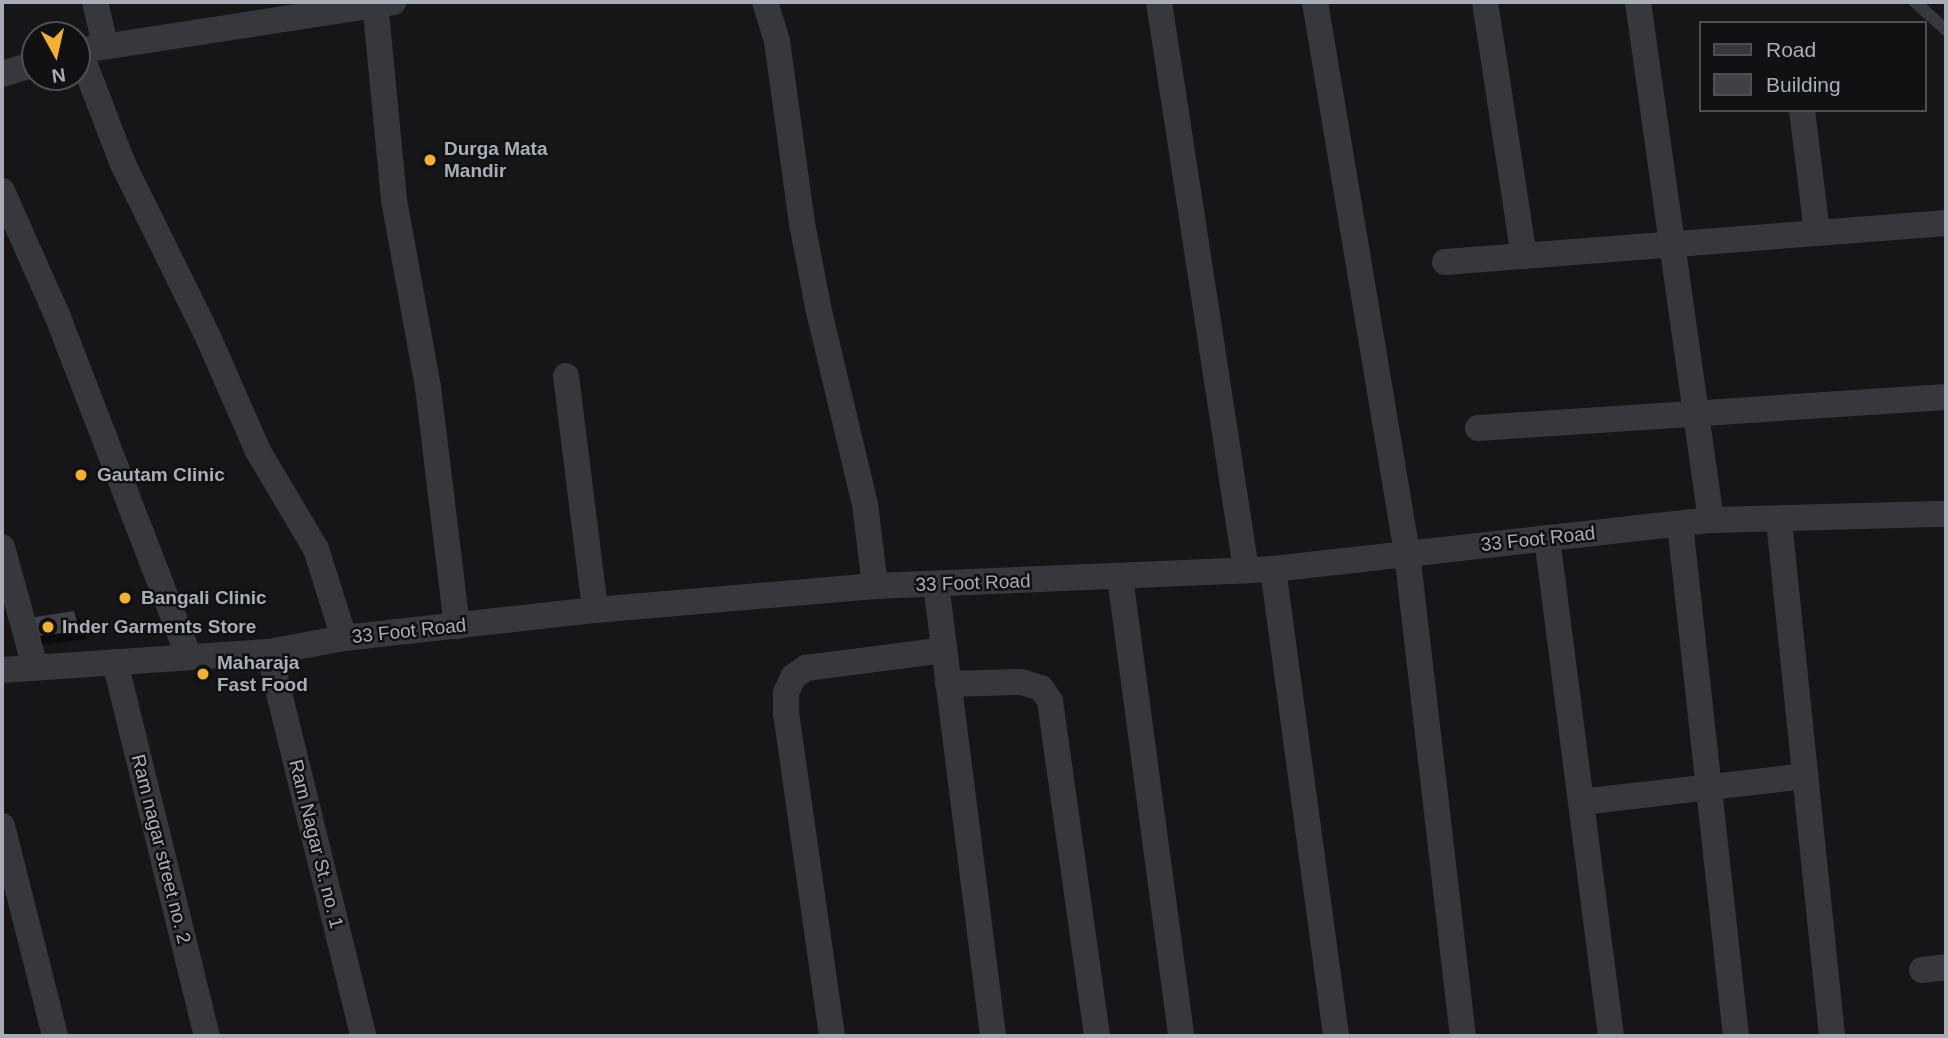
<!DOCTYPE html>
<html>
<head>
<meta charset="utf-8">
<style>
	body { margin:0 }
	#map { position:relative; width:1948px; height:1038px; overflow:hidden; background:#161618; font-family:Arial,sans-serif }
	div>[style] { position:absolute }
	[style*='--x'] { left:calc(var(--x)*1px); top:calc(var(--y)*1px); width:calc(var(--w)*1px); rotate:calc(var(--a)*1deg) }
	.shadow>* { inset:0; background:#0007 }
	.building>* { inset:0; background:#404145 }
	.lane>* { height:12px; margin:-6px; padding:0 6px; transform-origin:6px; border-radius:6px; background:#37383d }
	.street>* { height:26px; margin:-13px; padding:0 13px; transform-origin:13px; border-radius:13px; background:#37383d }
	.dots>* { width:19px; height:19px; translate:-50% -50%; box-sizing:border-box; border:4px solid #111113; border-radius:50% }
	span { translate:-50% -50%; white-space:nowrap; text-align:center; line-height:1.15; -webkit-text-stroke:5px #111113; paint-order:stroke }
	.poi-label { font-size:19px; color:#a8adb8; font-weight:700 }
	.left { translate:0 -50%; text-align:left }
	.street-label { font-size:19px; color:#a8adb8 }
	.frame { position:absolute; inset:0; border:4px solid #a8adb8; pointer-events:none }
	.legend { position:absolute; left:1699px; top:21px; width:228px; height:91px; box-sizing:border-box; background:#111113; border:2px solid #4d4f55; margin:0; padding:9px 12px; list-style:none; font-size:21px; color:#a8adb8 }
	.legend li { display:flex; align-items:center; gap:14px; height:35px }
	.legend b { width:35px; border:2px solid #4d4f55 }
	.north { position:absolute; left:21px; top:21px; width:70px; height:70px; box-sizing:border-box; background:#111113; border:2px solid #4d4f55; border-radius:50%; rotate:172deg; font-size:19px; font-weight:700; line-height:28px; text-align:center; color:#a8adb8 }
	.north::after { content:''; display:block; margin:auto; width:24px; height:32px; background:#f2b134; clip-path:polygon(50% 0,100% 100%,50% 72%,0 100%) }
</style>
</head>
<body>
<div id="map">
	<div class="shadow">
		<i style="clip-path:polygon(74px 613px,82px 622px,87px 639px,33px 646px,24px 637px)"></i>
	</div>
	<div class="building">
		<i style="clip-path:polygon(74px 611px,80px 631px,22px 638px,16px 620px)"></i>
	</div>
	<div class="lane">
		<i style="--x:1915;--y:2;--w:42;--a:42.1"></i>
	</div>
	<div class="street">
		<i style="--x:95;--y:2;--w:43;--a:76.6"></i>
		<i style="--x:375;--y:2;--w:199;--a:84.5"></i>
		<i style="--x:394;--y:200;--w:190;--a:79.7"></i>
		<i style="--x:428;--y:387;--w:241;--a:83.1"></i>
		<i style="--x:765;--y:2;--w:41;--a:72.9"></i>
		<i style="--x:777;--y:41;--w:184;--a:82.2"></i>
		<i style="--x:802;--y:223;--w:86;--a:79.2"></i>
		<i style="--x:818;--y:307;--w:203;--a:76.6"></i>
		<i style="--x:865;--y:504;--w:83;--a:83"></i>
		<i style="--x:1159;--y:2;--w:575;--a:81.29"></i>
		<i style="--x:1315;--y:2;--w:559;--a:80.52"></i>
		<i style="--x:1407;--y:553;--w:486;--a:83.4"></i>
		<i style="--x:1485;--y:2;--w:257;--a:81.3"></i>
		<i style="--x:1638;--y:2;--w:523;--a:81.98"></i>
		<i style="--x:79;--y:50;--w:122;--a:68.9"></i>
		<i style="--x:123;--y:164;--w:195;--a:63.8"></i>
		<i style="--x:209;--y:339;--w:122;--a:66.4"></i>
		<i style="--x:258;--y:451;--w:114;--a:59.4"></i>
		<i style="--x:316;--y:549;--w:93;--a:72.5"></i>
		<i style="--x:77;--y:51;--w:320;--a:-8.8"></i>
		<i style="--x:2;--y:74;--w:34;--a:-17"></i>
		<i style="--x:1802;--y:110;--w:124;--a:83"></i>
		<i style="--x:2;--y:191;--w:136;--a:66.1"></i>
		<i style="--x:57;--y:315;--w:364;--a:68.9"></i>
		<i style="--x:1445;--y:262;--w:503;--a:-4.45"></i>
		<i style="--x:566;--y:376;--w:236;--a:82.9"></i>
		<i style="--x:1478;--y:428;--w:469;--a:-3.8"></i>
		<i style="--x:1779;--y:521;--w:518;--a:84.12"></i>
		<i style="--x:1680;--y:524;--w:515;--a:83.76"></i>
		<i style="--x:1547;--y:538;--w:502;--a:82.68"></i>
		<i style="--x:2;--y:547;--w:124;--a:74.6"></i>
		<i style="--x:1273;--y:569;--w:471;--a:82.3"></i>
		<i style="--x:1120;--y:577;--w:463;--a:82.4"></i>
		<i style="--x:936;--y:584;--w:456;--a:82.8"></i>
		<i style="--x:269;--y:652;--w:395;--a:76.2"></i>
		<i style="--x:115;--y:662;--w:385;--a:76.2"></i>
		<i style="--x:2;--y:670;--w:268;--a:-3.9"></i>
		<i style="--x:269;--y:652;--w:76;--a:-10.6"></i>
		<i style="--x:344;--y:638;--w:253;--a:-6.4"></i>
		<i style="--x:595;--y:610;--w:281;--a:-4.9"></i>
		<i style="--x:875;--y:586;--w:398;--a:-2.4"></i>
		<i style="--x:1273;--y:569;--w:441;--a:-6.4"></i>
		<i style="--x:1711;--y:520;--w:235;--a:-1.5"></i>
		<i style="--x:948;--y:684;--w:73;--a:-1.6"></i>
		<i style="--x:1021;--y:682;--w:21;--a:17"></i>
		<i style="--x:1041;--y:688;--w:16;--a:55"></i>
		<i style="--x:1050;--y:701;--w:338;--a:82"></i>
		<i style="--x:1581;--y:802;--w:226;--a:-6.6"></i>
		<i style="--x:2;--y:826;--w:217;--a:75.8"></i>
		<i style="--x:1922;--y:970;--w:24;--a:-7"></i>
		<i style="--x:832;--y:1036;--w:325;--a:-98.1"></i>
		<i style="--x:786;--y:714;--w:21;--a:-90"></i>
		<i style="--x:786;--y:693;--w:17;--a:-66"></i>
		<i style="--x:793;--y:677;--w:16;--a:-35"></i>
		<i style="--x:806;--y:668;--w:139;--a:-7.4"></i>
	</div>
	<div class="dots">
		<i style="left:430px;top:160px;background:#f2b134"></i>
		<i style="left:81px;top:475px;background:#f2b134"></i>
		<i style="left:125px;top:598px;background:#f2b134"></i>
		<i style="left:48px;top:627px;background:#f2b134"></i>
		<i style="left:203px;top:674px;background:#f2b134"></i>
	</div>
	<div class="poi-label">
		<span class="left" style="left:444px;top:160px">Durga Mata<br>Mandir</span>
		<span class="left" style="left:97px;top:475px">Gautam Clinic</span>
		<span class="left" style="left:141px;top:598px">Bangali Clinic</span>
		<span class="left" style="left:62px;top:627px">Inder Garments Store</span>
		<span class="left" style="left:217px;top:674px">Maharaja<br>Fast Food</span>
	</div>
	<div class="street-label">
		<span style="left:1538px;top:539px;rotate:-6deg">33 Foot Road</span>
		<span style="left:973px;top:583px;rotate:-2deg">33 Foot Road</span>
		<span style="left:409px;top:631px;rotate:-6deg">33 Foot Road</span>
		<span style="left:316px;top:844px;rotate:76deg">Ram Nagar St. no. 1</span>
		<span style="left:161px;top:849px;rotate:76deg">Ram nagar street no. 2</span>
	</div>
	<div class="frame"></div>
	<ul class="legend">
	<li><b style="height:9px;background:#37383d"></b>Road</li>
	<li><b style="height:19px;background:#404145"></b>Building</li>
	</ul>
	<div class="north">N</div>
</div>
</body>
</html>
